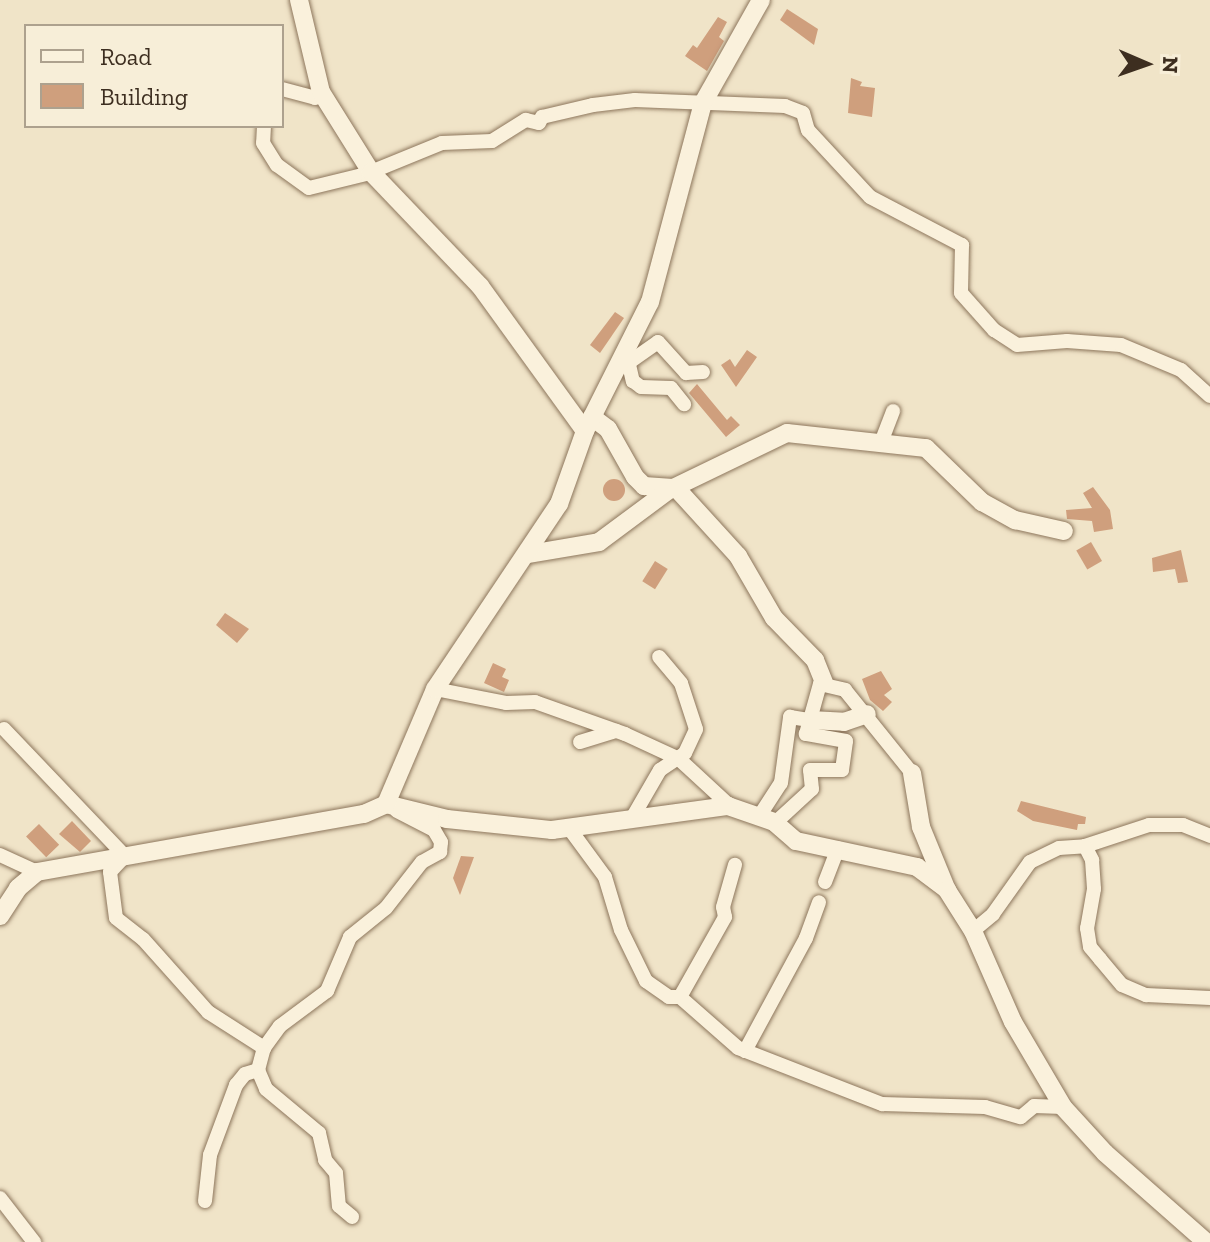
<!DOCTYPE html>
<html>
<head>
<meta charset="utf-8">
<style>
	body { margin:0 }
	#map { position:relative; width:1210px; height:1242px; overflow:hidden; background:#f0e4c8; font-family:"Zilla Slab",serif }
	div>[style] { position:absolute }
	[style*='--x'] { left:calc(var(--x)*1px); top:calc(var(--y)*1px); width:calc(var(--w)*1px); rotate:calc(var(--a)*1deg) }
	.building>* { inset:0; background:#cf9f7d; transform-origin:0 0 }
	.round { border-radius:50% }
	.roads { filter:drop-shadow(0 0 2px #8d765c) drop-shadow(0 0 2px #8d765c) }
	.street>* { height:14px; margin:-7px; padding:0 7px; transform-origin:7px; border-radius:7px; background:#faf1dc }
	.secondary>* { height:18px; margin:-9px; padding:0 9px; transform-origin:9px; border-radius:9px; background:#faf1dc }
	span { translate:-50% -50%; white-space:nowrap; text-align:center; line-height:1.15; -webkit-text-stroke:6px #f7eed8; paint-order:stroke }
	.legend { position:absolute; left:24px; top:24px; width:260px; height:104px; box-sizing:border-box; background:#f7eed8; border:2px solid #ada18e; margin:0; padding:10px 14px; list-style:none; font-size:24px; color:#3d2e20 }
	.legend li { display:flex; align-items:center; gap:16px; height:40px }
	.legend b { width:40px; border:2px solid #ada18e }
	.north { position:absolute; left:1106px; top:24px; width:80px; height:80px; -webkit-text-stroke:6px #f7eed8; paint-order:stroke; rotate:92deg; font-size:22px; font-weight:700; line-height:32px; text-align:center; color:#3d2e20 }
	.north::after { content:''; display:block; margin:auto; width:28px; height:36px; background:#3d2e20; clip-path:polygon(50% 0,100% 100%,50% 72%,0 100%) }
</style>
</head>
<body>
<div id="map">
	<div class="building">
		<i style="clip-path:polygon(787px 9px,818px 29px,814px 45px,780px 20px)"></i>
		<i style="clip-path:polygon(718px 17px,727px 22px,719px 37px,724px 41px,707px 71px,685px 56px,693px 45px,697px 48px)"></i>
		<i style="clip-path:polygon(851px 78px,862px 82px,860px 86px,875px 88px,872px 117px,848px 113px)"></i>
		<i style="clip-path:polygon(615px 312px,624px 318px,600px 353px,590px 345px)"></i>
		<i style="clip-path:polygon(747px 350px,757px 357px,736px 387px,721px 365px,730px 359px,735px 367px)"></i>
		<i style="clip-path:polygon(697px 384px,727px 420px,731px 416px,740px 425px,726px 437px,689px 393px)"></i>
		<i class="round" style="left:603px;top:479px;width:22px;height:22px"></i>
		<i style="clip-path:polygon(1093px 487px,1110px 510px,1113px 529px,1094px 532px,1092px 521px,1067px 519px,1066px 510px,1092px 508px,1083px 493px)"></i>
		<i style="left:1091px;top:542px;width:22px;height:17px;rotate:60deg"></i>
		<i style="clip-path:polygon(1181px 550px,1188px 582px,1178px 583px,1175px 569px,1153px 572px,1152px 558px)"></i>
		<i style="left:655px;top:561px;width:15px;height:24px;rotate:32deg"></i>
		<i style="clip-path:polygon(225px 613px,249px 629px,237px 643px,216px 625px)"></i>
		<i style="clip-path:polygon(493px 663px,506px 669px,502px 677px,509px 680px,504px 692px,484px 683px)"></i>
		<i style="clip-path:polygon(881px 671px,892px 689px,884px 695px,892px 702px,883px 711px,870px 700px,862px 679px)"></i>
		<i style="clip-path:polygon(1021px 801px,1086px 817px,1085px 824px,1078px 824px,1077px 830px,1033px 821px,1017px 811px)"></i>
		<i style="clip-path:polygon(72px 821px,91px 841px,80px 852px,59px 834px)"></i>
		<i style="left:39px;top:824px;width:29px;height:18px;rotate:46deg"></i>
		<i style="clip-path:polygon(461px 856px,474px 857px,460px 895px,453px 878px)"></i>
	</div>
	<div class="roads">
		<div class="street">
			<i style="--x:282;--y:89;--w:34;--a:15"></i>
			<i style="--x:315;--y:98;--w:8;--a:-45"></i>
			<i style="--x:264;--y:126;--w:17;--a:93"></i>
			<i style="--x:263;--y:143;--w:26;--a:58"></i>
			<i style="--x:277;--y:165;--w:39;--a:36"></i>
			<i style="--x:309;--y:188;--w:59;--a:-13.8"></i>
			<i style="--x:366;--y:174;--w:82;--a:-22.2"></i>
			<i style="--x:442;--y:143;--w:50;--a:-2.3"></i>
			<i style="--x:492;--y:141;--w:40;--a:-32"></i>
			<i style="--x:526;--y:120;--w:13;--a:13"></i>
			<i style="--x:539;--y:123;--w:7;--a:-63"></i>
			<i style="--x:542;--y:117;--w:52;--a:-13.2"></i>
			<i style="--x:593;--y:105;--w:42;--a:-6.8"></i>
			<i style="--x:635;--y:100;--w:150;--a:2.3"></i>
			<i style="--x:785;--y:106;--w:19;--a:21"></i>
			<i style="--x:803;--y:113;--w:18;--a:74"></i>
			<i style="--x:808;--y:130;--w:91;--a:47.2"></i>
			<i style="--x:870;--y:197;--w:104;--a:27.6"></i>
			<i style="--x:962;--y:245;--w:48;--a:91.2"></i>
			<i style="--x:961;--y:293;--w:50;--a:48.3"></i>
			<i style="--x:994;--y:330;--w:27;--a:33"></i>
			<i style="--x:1017;--y:345;--w:50;--a:-4.6"></i>
			<i style="--x:1067;--y:341;--w:54;--a:4.2"></i>
			<i style="--x:1121;--y:345;--w:65;--a:22.6"></i>
			<i style="--x:1181;--y:370;--w:39;--a:42"></i>
			<i style="--x:627;--y:356;--w:26;--a:77"></i>
			<i style="--x:633;--y:381;--w:10;--a:37"></i>
			<i style="--x:641;--y:387;--w:30;--a:2"></i>
			<i style="--x:671;--y:388;--w:21;--a:51"></i>
			<i style="--x:631;--y:361;--w:33;--a:-35"></i>
			<i style="--x:658;--y:342;--w:42;--a:47.9"></i>
			<i style="--x:686;--y:373;--w:17;--a:-3"></i>
			<i style="--x:882;--y:440;--w:31;--a:-69"></i>
			<i style="--x:435;--y:689;--w:72;--a:11.2"></i>
			<i style="--x:506;--y:703;--w:29;--a:-2"></i>
			<i style="--x:535;--y:702;--w:96;--a:19.6"></i>
			<i style="--x:625;--y:734;--w:60;--a:24.8"></i>
			<i style="--x:679;--y:759;--w:71;--a:42.7"></i>
			<i style="--x:4;--y:729;--w:175;--a:46.4"></i>
			<i style="--x:125;--y:856;--w:22;--a:133"></i>
			<i style="--x:110;--y:872;--w:46;--a:82.6"></i>
			<i style="--x:116;--y:918;--w:34;--a:38"></i>
			<i style="--x:143;--y:939;--w:98;--a:48.3"></i>
			<i style="--x:208;--y:1012;--w:67;--a:32.7"></i>
			<i style="--x:580;--y:742;--w:38;--a:-17"></i>
			<i style="--x:760;--y:815;--w:38;--a:-57"></i>
			<i style="--x:781;--y:783;--w:67;--a:-82.2"></i>
			<i style="--x:790;--y:717;--w:20;--a:9"></i>
			<i style="--x:631;--y:820;--w:58;--a:-59.9"></i>
			<i style="--x:660;--y:770;--w:30;--a:-34"></i>
			<i style="--x:685;--y:753;--w:26;--a:-65"></i>
			<i style="--x:696;--y:729;--w:48;--a:-108.1"></i>
			<i style="--x:681;--y:683;--w:34;--a:-130"></i>
			<i style="--x:775;--y:823;--w:50;--a:-42.6"></i>
			<i style="--x:812;--y:789;--w:19;--a:-96"></i>
			<i style="--x:810;--y:770;--w:32;--a:0"></i>
			<i style="--x:842;--y:770;--w:29;--a:-82"></i>
			<i style="--x:846;--y:741;--w:41;--a:-170.1"></i>
			<i style="--x:806;--y:734;--w:52;--a:-74.4"></i>
			<i style="--x:820;--y:684;--w:26;--a:13"></i>
			<i style="--x:845;--y:690;--w:107;--a:51.1"></i>
			<i style="--x:569;--y:828;--w:61;--a:53.7"></i>
			<i style="--x:605;--y:877;--w:55;--a:73.2"></i>
			<i style="--x:621;--y:930;--w:57;--a:63.9"></i>
			<i style="--x:646;--y:981;--w:28;--a:35"></i>
			<i style="--x:669;--y:997;--w:11;--a:0"></i>
			<i style="--x:680;--y:997;--w:77;--a:41.3"></i>
			<i style="--x:738;--y:1048;--w:155;--a:21.3"></i>
			<i style="--x:882;--y:1104;--w:103;--a:1.7"></i>
			<i style="--x:985;--y:1107;--w:37;--a:16"></i>
			<i style="--x:1021;--y:1117;--w:17;--a:-40"></i>
			<i style="--x:1034;--y:1106;--w:29;--a:2"></i>
			<i style="--x:1085;--y:846;--w:67;--a:-18.2"></i>
			<i style="--x:1149;--y:825;--w:34;--a:0"></i>
			<i style="--x:1183;--y:825;--w:29;--a:22"></i>
			<i style="--x:0;--y:855;--w:41;--a:24.7"></i>
			<i style="--x:825;--y:882;--w:36;--a:-69"></i>
			<i style="--x:973;--y:931;--w:26;--a:-40"></i>
			<i style="--x:993;--y:914;--w:64;--a:-54.6"></i>
			<i style="--x:1030;--y:862;--w:32;--a:-26"></i>
			<i style="--x:1059;--y:848;--w:26;--a:-4"></i>
			<i style="--x:1085;--y:846;--w:16;--a:63"></i>
			<i style="--x:1092;--y:860;--w:29;--a:86"></i>
			<i style="--x:1094;--y:889;--w:40;--a:100"></i>
			<i style="--x:1087;--y:928;--w:19;--a:81"></i>
			<i style="--x:1090;--y:947;--w:16;--a:50"></i>
			<i style="--x:1100;--y:959;--w:34;--a:50"></i>
			<i style="--x:1122;--y:985;--w:26;--a:23"></i>
			<i style="--x:1146;--y:995;--w:64;--a:2.7"></i>
			<i style="--x:680;--y:997;--w:92;--a:-60.6"></i>
			<i style="--x:725;--y:917;--w:10;--a:-101"></i>
			<i style="--x:723;--y:907;--w:44;--a:-74.1"></i>
			<i style="--x:745;--y:1051;--w:128;--a:-61.6"></i>
			<i style="--x:806;--y:938;--w:38;--a:-70"></i>
			<i style="--x:258;--y:1070;--w:21;--a:67"></i>
			<i style="--x:266;--y:1089;--w:69;--a:39.7"></i>
			<i style="--x:319;--y:1133;--w:28;--a:77"></i>
			<i style="--x:325;--y:1160;--w:17;--a:50"></i>
			<i style="--x:336;--y:1173;--w:33;--a:85"></i>
			<i style="--x:339;--y:1206;--w:17;--a:40"></i>
			<i style="--x:0;--y:1198;--w:56;--a:52.3"></i>
			<i style="--x:205;--y:1201;--w:46;--a:-83.8"></i>
			<i style="--x:210;--y:1155;--w:75;--a:-69.6"></i>
			<i style="--x:236;--y:1085;--w:14;--a:-51"></i>
			<i style="--x:245;--y:1074;--w:14;--a:-17"></i>
			<i style="--x:258;--y:1070;--w:23;--a:-75"></i>
			<i style="--x:264;--y:1048;--w:27;--a:-54"></i>
			<i style="--x:280;--y:1026;--w:59;--a:-36.7"></i>
			<i style="--x:327;--y:991;--w:59;--a:-66.9"></i>
			<i style="--x:350;--y:937;--w:46;--a:-38.9"></i>
			<i style="--x:386;--y:908;--w:58;--a:-52"></i>
			<i style="--x:422;--y:862;--w:21;--a:-29"></i>
			<i style="--x:440;--y:852;--w:10;--a:-84"></i>
			<i style="--x:441;--y:842;--w:14;--a:-120"></i>
			<i style="--x:434;--y:830;--w:42;--a:-152.8"></i>
		</div>
		<div class="secondary">
			<i style="--x:299;--y:0;--w:95;--a:76.6"></i>
			<i style="--x:321;--y:92;--w:94;--a:58"></i>
			<i style="--x:371;--y:172;--w:158;--a:46.3"></i>
			<i style="--x:480;--y:286;--w:179;--a:54.1"></i>
			<i style="--x:592;--y:417;--w:20;--a:37"></i>
			<i style="--x:608;--y:429;--w:55;--a:60.6"></i>
			<i style="--x:635;--y:477;--w:13;--a:45"></i>
			<i style="--x:644;--y:486;--w:29;--a:4"></i>
			<i style="--x:677;--y:489;--w:91;--a:47.7"></i>
			<i style="--x:738;--y:556;--w:72;--a:59.9"></i>
			<i style="--x:774;--y:618;--w:59;--a:45.7"></i>
			<i style="--x:815;--y:660;--w:24;--a:68"></i>
			<i style="--x:529;--y:554;--w:71;--a:-9.7"></i>
			<i style="--x:599;--y:542;--w:87;--a:-36.6"></i>
			<i style="--x:669;--y:490;--w:131;--a:-25.8"></i>
			<i style="--x:787;--y:433;--w:140;--a:6.2"></i>
			<i style="--x:926;--y:448;--w:78;--a:44"></i>
			<i style="--x:982;--y:502;--w:38;--a:29"></i>
			<i style="--x:1015;--y:520;--w:50;--a:12.7"></i>
			<i style="--x:810;--y:720;--w:34;--a:3"></i>
			<i style="--x:844;--y:722;--w:24;--a:-19"></i>
			<i style="--x:912;--y:773;--w:55;--a:80.5"></i>
			<i style="--x:921;--y:827;--w:66;--a:67.7"></i>
			<i style="--x:386;--y:804;--w:63;--a:13.8"></i>
			<i style="--x:447;--y:819;--w:106;--a:6"></i>
			<i style="--x:552;--y:830;--w:178;--a:-7.8"></i>
			<i style="--x:728;--y:806;--w:49;--a:19.2"></i>
			<i style="--x:774;--y:822;--w:29;--a:41"></i>
			<i style="--x:796;--y:841;--w:124;--a:12.1"></i>
			<i style="--x:917;--y:867;--w:38;--a:37"></i>
			<i style="--x:947;--y:890;--w:49;--a:57.6"></i>
			<i style="--x:973;--y:931;--w:99;--a:66.3"></i>
			<i style="--x:1013;--y:1022;--w:99;--a:59.5"></i>
			<i style="--x:1063;--y:1107;--w:62;--a:47.6"></i>
			<i style="--x:1105;--y:1153;--w:135;--a:41.4"></i>
			<i style="--x:0;--y:916;--w:33;--a:-57"></i>
			<i style="--x:18;--y:888;--w:25;--a:-40"></i>
			<i style="--x:37;--y:872;--w:332;--a:-10.1"></i>
			<i style="--x:364;--y:814;--w:24;--a:-24"></i>
			<i style="--x:386;--y:804;--w:125;--a:-66.9"></i>
			<i style="--x:435;--y:689;--w:223;--a:-56.2"></i>
			<i style="--x:559;--y:504;--w:77;--a:-70.4"></i>
			<i style="--x:585;--y:431;--w:144;--a:-63.3"></i>
			<i style="--x:650;--y:302;--w:206;--a:-75.1"></i>
			<i style="--x:703;--y:103;--w:118;--a:-60.6"></i>
		</div>
	</div>
	<ul class="legend">
	<li><b style="height:10px;background:#faf1dc"></b>Road</li>
	<li><b style="height:22px;background:#cf9f7d"></b>Building</li>
	</ul>
	<div class="north">N</div>
</div>
</body>
</html>
